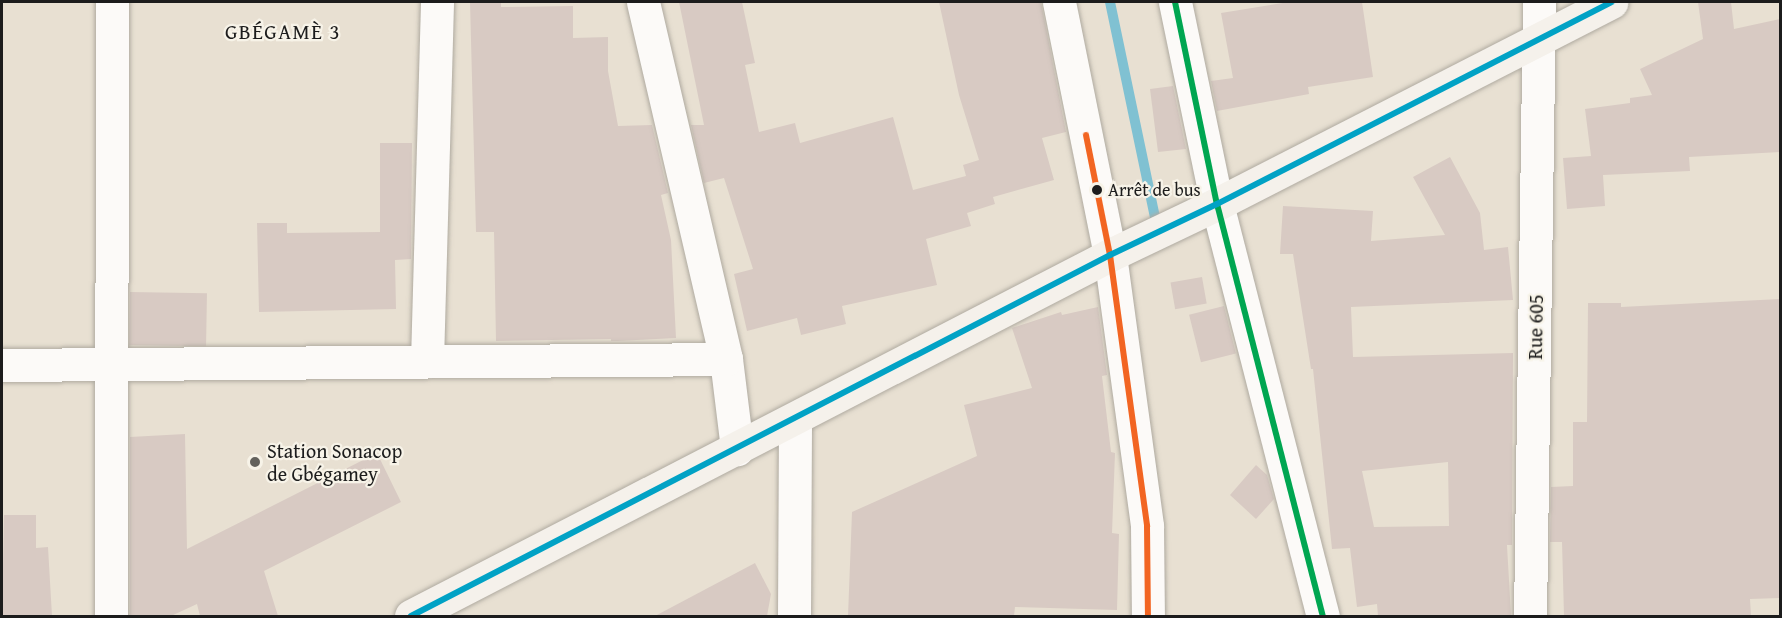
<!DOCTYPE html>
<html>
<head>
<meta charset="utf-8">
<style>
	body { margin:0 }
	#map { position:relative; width:1782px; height:618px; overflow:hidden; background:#e8e0d2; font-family:"Gentium Book Plus",serif }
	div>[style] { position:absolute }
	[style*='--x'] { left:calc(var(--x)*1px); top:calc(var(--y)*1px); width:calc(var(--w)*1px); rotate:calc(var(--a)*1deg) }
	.stream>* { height:10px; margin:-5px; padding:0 5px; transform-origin:5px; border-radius:5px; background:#80c1d2 }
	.building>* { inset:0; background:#d8cac3; transform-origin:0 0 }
	.roads { filter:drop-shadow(0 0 2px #afaaa0) drop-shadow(0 0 2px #afaaa0) }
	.minor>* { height:33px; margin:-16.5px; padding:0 16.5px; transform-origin:16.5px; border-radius:16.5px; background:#fcfaf8 }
	.secondary>* { height:33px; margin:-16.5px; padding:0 16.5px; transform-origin:16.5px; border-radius:16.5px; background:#f5f1eb }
	.bus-1>* { height:6px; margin:-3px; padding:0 3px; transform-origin:3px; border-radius:3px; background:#00a651 }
	.bus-2>* { height:6px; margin:-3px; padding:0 3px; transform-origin:3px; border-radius:3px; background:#f26522 }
	.bus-3>* { height:6px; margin:-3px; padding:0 3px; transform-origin:3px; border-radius:3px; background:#01a2c5 }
	.dots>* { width:16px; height:16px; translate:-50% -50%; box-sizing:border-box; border:3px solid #f7f3e8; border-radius:50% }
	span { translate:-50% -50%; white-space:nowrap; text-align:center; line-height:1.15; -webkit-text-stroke:4.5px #f7f3e8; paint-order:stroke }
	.bus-label { font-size:18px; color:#1c1c1c }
	.left { translate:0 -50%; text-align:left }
	.street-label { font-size:20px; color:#1c1c1c }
	.poi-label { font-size:20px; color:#1c1c1c }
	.neighbourhood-label { font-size:21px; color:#1c1c1c; letter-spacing:1.5px }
	.frame { position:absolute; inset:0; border:3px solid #1c1c1c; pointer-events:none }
</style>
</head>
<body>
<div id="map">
	<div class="stream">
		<i style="--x:1110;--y:2;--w:230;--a:78.2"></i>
	</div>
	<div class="building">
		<i style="clip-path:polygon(470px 2px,501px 2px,501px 7px,573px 6px,573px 38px,608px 37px,608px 71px,618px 126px,652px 125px,668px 193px,661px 195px,671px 240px,676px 338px,617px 341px,611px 341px,611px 339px,496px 341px,494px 232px,476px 232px)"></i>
		<i style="clip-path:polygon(679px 2px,742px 2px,755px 63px,745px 65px,759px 132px,795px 123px,800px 143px,893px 117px,913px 190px,966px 176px,963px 165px,979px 160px,959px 95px,939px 2px,1041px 2px,1066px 132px,1042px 138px,1054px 180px,993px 197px,995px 204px,967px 213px,971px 226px,926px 239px,937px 285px,842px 306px,846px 324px,801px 335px,797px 318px,747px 331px,734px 274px,753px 269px,724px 178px,704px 183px,691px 125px,704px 125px)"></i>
		<i style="clip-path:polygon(1289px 2px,1362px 2px,1373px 77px,1308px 87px,1309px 94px,1217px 111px,1211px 81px,1233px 78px,1221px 13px)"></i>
		<i style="clip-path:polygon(1698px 2px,1731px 2px,1734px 29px,1780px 19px,1780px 152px,1689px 157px,1690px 171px,1603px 175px,1605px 206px,1567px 209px,1563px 158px,1591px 156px,1585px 109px,1630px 103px,1630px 98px,1652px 95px,1640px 69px,1703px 39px)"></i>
		<i style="clip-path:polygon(1173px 86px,1186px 149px,1158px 152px,1150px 89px)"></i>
		<i style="clip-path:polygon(380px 143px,412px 143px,411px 259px,395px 260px,396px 309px,259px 312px,257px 223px,287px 223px,287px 233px,380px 232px)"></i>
		<i style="clip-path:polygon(evenodd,1450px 157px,1480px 213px,1484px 250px,1508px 247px,1513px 300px,1351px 307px,1353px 357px,1513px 353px,1512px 545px,1507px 545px,1511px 616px,1378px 616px,1377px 604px,1357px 607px,1350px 548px,1332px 549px,1313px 369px,1311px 369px,1293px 254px,1280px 254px,1283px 206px,1373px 211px,1371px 241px,1445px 235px,1413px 177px,1450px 157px,1448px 462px,1449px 526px,1374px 527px,1362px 471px,1448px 462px)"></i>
		<i style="left:1202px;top:277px;width:27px;height:32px;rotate:80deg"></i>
		<i style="left:130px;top:292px;width:77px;height:53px;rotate:1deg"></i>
		<i style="clip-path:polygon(1780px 299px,1780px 598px,1750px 599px,1751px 616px,1564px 616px,1562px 542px,1550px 542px,1551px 487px,1573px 486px,1573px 422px,1587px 422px,1588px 303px,1621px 303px,1621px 307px)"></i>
		<i style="left:1224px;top:306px;width:49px;height:36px;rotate:76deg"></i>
		<i style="clip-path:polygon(1098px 307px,1107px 375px,1102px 376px,1111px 452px,1115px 453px,1112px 533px,1119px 534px,1117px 610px,1015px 607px,1014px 616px,848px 616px,852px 512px,977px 456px,964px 405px,1032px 388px,1012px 328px,1061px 312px,1062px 315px)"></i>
		<i style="clip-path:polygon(185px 434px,187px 549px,377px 453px,401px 502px,264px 571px,278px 616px,200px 616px,197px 604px,171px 616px,130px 616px,130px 437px)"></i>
		<i style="clip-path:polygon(1256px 465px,1267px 475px,1274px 499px,1256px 519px,1230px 495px)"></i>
		<i style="clip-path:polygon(4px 515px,36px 515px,36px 548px,48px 547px,52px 616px,2px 616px)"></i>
		<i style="clip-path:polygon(755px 563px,771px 594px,767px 616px,655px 616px)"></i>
	</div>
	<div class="roads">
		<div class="minor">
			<i style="--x:643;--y:2;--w:367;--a:76.9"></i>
			<i style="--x:726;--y:359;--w:91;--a:83"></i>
			<i style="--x:1059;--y:2;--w:258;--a:78.6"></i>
			<i style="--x:1110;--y:255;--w:274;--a:82.2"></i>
			<i style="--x:1147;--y:526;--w:90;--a:89.4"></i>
			<i style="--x:1175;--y:2;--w:206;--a:78.3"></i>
			<i style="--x:1217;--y:204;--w:425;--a:75.6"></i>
			<i style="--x:427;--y:361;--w:359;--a:-88.4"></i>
			<i style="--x:2;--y:365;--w:724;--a:-0.47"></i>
			<i style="--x:111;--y:616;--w:614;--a:-89.91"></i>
			<i style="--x:794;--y:616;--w:196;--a:-89.7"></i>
			<i style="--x:1530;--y:616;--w:614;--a:-89.16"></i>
		</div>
		<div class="secondary">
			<i style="--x:411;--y:616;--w:787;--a:-27.31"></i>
			<i style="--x:1110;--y:255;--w:119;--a:-25.5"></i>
			<i style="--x:1217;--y:204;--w:443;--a:-27.1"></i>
		</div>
	</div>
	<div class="bus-1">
		<i style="--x:1175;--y:2;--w:206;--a:78.3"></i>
		<i style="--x:1217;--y:204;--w:425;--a:75.6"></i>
	</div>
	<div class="bus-2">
		<i style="--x:1086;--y:135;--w:122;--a:78.7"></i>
		<i style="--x:1110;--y:255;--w:274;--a:82.2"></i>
		<i style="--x:1147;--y:526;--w:90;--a:89.4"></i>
	</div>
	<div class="bus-3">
		<i style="--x:411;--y:616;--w:787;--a:-27.31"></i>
		<i style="--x:1110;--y:255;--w:119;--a:-25.5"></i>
		<i style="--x:1217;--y:204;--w:443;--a:-27.1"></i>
	</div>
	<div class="dots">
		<i style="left:1097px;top:190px;background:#1c1c1c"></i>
		<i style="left:255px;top:462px;background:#63615c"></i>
	</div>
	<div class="bus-label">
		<span class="left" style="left:1108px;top:190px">Arrêt de bus</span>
	</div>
	<div class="street-label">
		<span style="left:1535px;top:327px;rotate:-89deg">Rue 605</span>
	</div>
	<div class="poi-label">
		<span class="left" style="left:267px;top:462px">Station Sonacop<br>de Gbégamey</span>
	</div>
	<div class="neighbourhood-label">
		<span style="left:283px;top:32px">GBÉGAMÈ 3</span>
	</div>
	<div class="frame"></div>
</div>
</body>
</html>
